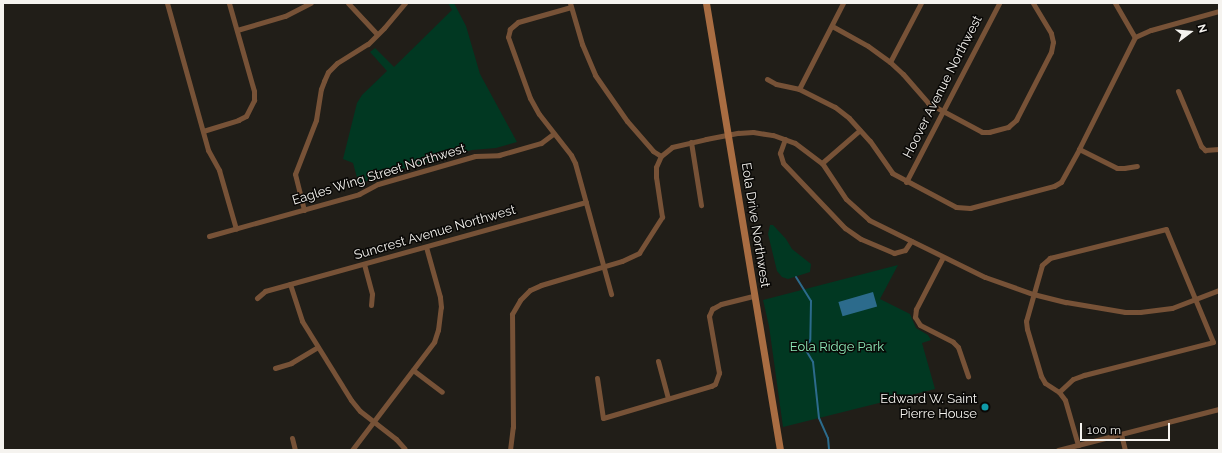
<!DOCTYPE html>
<html>
<head>
<meta charset="utf-8">
<style>
	body { margin:0 }
	#map { position:relative; width:1222px; height:453px; overflow:hidden; background:#211e18; font-family:Raleway,sans-serif }
	div>[style] { position:absolute }
	[style*='--x'] { left:calc(var(--x)*1px); top:calc(var(--y)*1px); width:calc(var(--w)*1px); rotate:calc(var(--a)*1deg) }
	.green>* { inset:0; background:#013822 }
	.water>* { inset:0; background:#2c6b8c; transform-origin:0 0 }
	.stream>* { height:2px; margin:-1px; padding:0 1px; transform-origin:1px; border-radius:1px; background:#2c6b8c }
	.minor>* { height:5px; margin:-2.5px; padding:0 2.5px; transform-origin:2.5px; border-radius:2.5px; background:#775237 }
	.secondary>* { height:7px; margin:-3.5px; padding:0 3.5px; transform-origin:3.5px; border-radius:3.5px; background:#a96d42 }
	.dots>* { width:11px; height:11px; translate:-50% -50%; box-sizing:border-box; border:2px solid #090806; border-radius:50% }
	span { translate:-50% -50%; white-space:nowrap; text-align:center; line-height:1.15; -webkit-text-stroke:3px #090806; paint-order:stroke }
	.street-label { font-size:13px; color:#f5f3ef }
	.park-label { font-size:13px; color:#8de8b7 }
	.poi-label { font-size:13px; color:#f5f3ef }
	.right { translate:-100% -50%; text-align:right }
	.frame { position:absolute; inset:0; border:4px solid #f5f3ef; pointer-events:none }
	.north { position:absolute; left:1170px; top:12px; width:40px; height:40px; -webkit-text-stroke:3px #090806; paint-order:stroke; rotate:74deg; font-size:11px; font-weight:700; line-height:16px; text-align:center; color:#f5f3ef }
	.north::after { content:''; display:block; margin:auto; width:14px; height:18px; background:#f5f3ef; clip-path:polygon(50% 0,100% 100%,50% 72%,0 100%) }
	.scale { position:absolute; left:1080px; top:423px; width:90px; height:18px; box-sizing:border-box; border:2px solid #f5f3ef; border-top:0; padding-left:5px; font-size:12px; line-height:14px; white-space:nowrap; color:#f5f3ef; -webkit-text-stroke:3px #090806; paint-order:stroke }
</style>
</head>
<body>
<div id="map">
	<div class="green">
		<i style="clip-path:polygon(448px 3px,454px 3px,466px 26px,480px 74px,517px 142px,496px 148px,472px 150px,377px 176px,359px 185px,353px 163px,343px 159px,357px 103px,362px 95px,387px 71px,370px 52px,375px 48px,394px 67px,452px 10px)"></i>
		<i style="clip-path:polygon(770px 225px,773px 225px,786px 239px,792px 249px,811px 264px,810px 272px,788px 279px,782px 277px,777px 271px,768px 234px)"></i>
		<i style="clip-path:polygon(898px 265px,880px 299px,910px 314px,916px 328px,928px 335px,931px 340px,922px 343px,935px 389px,783px 427px,769px 326px,763px 300px)"></i>
	</div>
	<div class="water">
		<i style="left:873px;top:292px;width:15px;height:36px;rotate:74deg"></i>
	</div>
	<div class="stream">
		<i style="--x:796;--y:277;--w:28;--a:58"></i>
		<i style="--x:811;--y:301;--w:39;--a:91"></i>
		<i style="--x:810;--y:340;--w:12;--a:104"></i>
		<i style="--x:807;--y:352;--w:12;--a:59"></i>
		<i style="--x:813;--y:362;--w:56;--a:83.9"></i>
		<i style="--x:819;--y:418;--w:22;--a:66"></i>
		<i style="--x:828;--y:438;--w:12;--a:85"></i>
	</div>
	<div class="minor">
		<i style="--x:167;--y:3;--w:153;--a:74.4"></i>
		<i style="--x:208;--y:150;--w:23;--a:61"></i>
		<i style="--x:219;--y:170;--w:61;--a:73.9"></i>
		<i style="--x:348;--y:3;--w:42;--a:46.9"></i>
		<i style="--x:570;--y:3;--w:43;--a:73.7"></i>
		<i style="--x:582;--y:44;--w:34;--a:67"></i>
		<i style="--x:595;--y:75;--w:56;--a:55.2"></i>
		<i style="--x:627;--y:121;--w:40;--a:49"></i>
		<i style="--x:653;--y:151;--w:9;--a:32"></i>
		<i style="--x:1115;--y:3;--w:39;--a:60"></i>
		<i style="--x:571;--y:7;--w:55;--a:164.2"></i>
		<i style="--x:518;--y:22;--w:11;--a:139"></i>
		<i style="--x:510;--y:29;--w:8;--a:104"></i>
		<i style="--x:508;--y:37;--w:65;--a:70.2"></i>
		<i style="--x:530;--y:98;--w:18;--a:61"></i>
		<i style="--x:539;--y:114;--w:52;--a:52"></i>
		<i style="--x:571;--y:155;--w:9;--a:63"></i>
		<i style="--x:575;--y:163;--w:136;--a:74.6"></i>
		<i style="--x:832;--y:26;--w:41;--a:29.1"></i>
		<i style="--x:868;--y:46;--w:27;--a:36"></i>
		<i style="--x:890;--y:62;--w:18;--a:43"></i>
		<i style="--x:903;--y:74;--w:38;--a:49"></i>
		<i style="--x:928;--y:103;--w:61;--a:28.2"></i>
		<i style="--x:982;--y:132;--w:7;--a:0"></i>
		<i style="--x:989;--y:132;--w:20;--a:-15"></i>
		<i style="--x:1008;--y:127;--w:11;--a:-41"></i>
		<i style="--x:1016;--y:120;--w:76;--a:-62.8"></i>
		<i style="--x:1051;--y:52;--w:10;--a:-79"></i>
		<i style="--x:1053;--y:42;--w:9;--a:-103"></i>
		<i style="--x:1051;--y:33;--w:35;--a:-121"></i>
		<i style="--x:237;--y:30;--w:50;--a:-16.3"></i>
		<i style="--x:285;--y:16;--w:29;--a:-27"></i>
		<i style="--x:890;--y:62;--w:67;--a:-62.3"></i>
		<i style="--x:767;--y:79;--w:10;--a:29"></i>
		<i style="--x:776;--y:84;--w:24;--a:12"></i>
		<i style="--x:799;--y:89;--w:40;--a:26.6"></i>
		<i style="--x:835;--y:107;--w:18;--a:38"></i>
		<i style="--x:849;--y:118;--w:31;--a:48"></i>
		<i style="--x:870;--y:141;--w:39;--a:55"></i>
		<i style="--x:892;--y:173;--w:72;--a:28"></i>
		<i style="--x:956;--y:207;--w:14;--a:4"></i>
		<i style="--x:970;--y:208;--w:87;--a:-14.7"></i>
		<i style="--x:1054;--y:186;--w:8;--a:-30"></i>
		<i style="--x:1061;--y:182;--w:38;--a:-61"></i>
		<i style="--x:1079;--y:149;--w:125;--a:-63.4"></i>
		<i style="--x:1135;--y:37;--w:17;--a:-24"></i>
		<i style="--x:1151;--y:30;--w:71;--a:-15.6"></i>
		<i style="--x:799;--y:89;--w:97;--a:-62.9"></i>
		<i style="--x:1178;--y:91;--w:60;--a:67.3"></i>
		<i style="--x:1201;--y:146;--w:6;--a:45"></i>
		<i style="--x:1205;--y:150;--w:14;--a:-4"></i>
		<i style="--x:203;--y:131;--w:37;--a:-17"></i>
		<i style="--x:238;--y:120;--w:9;--a:-27"></i>
		<i style="--x:246;--y:116;--w:18;--a:-63"></i>
		<i style="--x:254;--y:100;--w:9;--a:-90"></i>
		<i style="--x:254;--y:91;--w:91;--a:-105.9"></i>
		<i style="--x:785;--y:139;--w:15;--a:110"></i>
		<i style="--x:780;--y:153;--w:10;--a:73"></i>
		<i style="--x:783;--y:163;--w:90;--a:46.4"></i>
		<i style="--x:845;--y:228;--w:19;--a:35"></i>
		<i style="--x:861;--y:239;--w:36;--a:23"></i>
		<i style="--x:894;--y:253;--w:11;--a:-15"></i>
		<i style="--x:905;--y:250;--w:11;--a:-56"></i>
		<i style="--x:691;--y:142;--w:64;--a:81"></i>
		<i style="--x:1079;--y:149;--w:42;--a:26.6"></i>
		<i style="--x:1117;--y:168;--w:7;--a:0"></i>
		<i style="--x:1124;--y:168;--w:13;--a:-9"></i>
		<i style="--x:822;--y:163;--w:50;--a:-41"></i>
		<i style="--x:906;--y:182;--w:202;--a:-62.5"></i>
		<i style="--x:304;--y:210;--w:37;--a:-104"></i>
		<i style="--x:295;--y:174;--w:58;--a:-68.7"></i>
		<i style="--x:316;--y:120;--w:31;--a:-81"></i>
		<i style="--x:321;--y:89;--w:9;--a:-69"></i>
		<i style="--x:324;--y:81;--w:10;--a:-66"></i>
		<i style="--x:328;--y:72;--w:13;--a:-45"></i>
		<i style="--x:337;--y:63;--w:36;--a:-32"></i>
		<i style="--x:368;--y:44;--w:23;--a:-45"></i>
		<i style="--x:384;--y:28;--w:33;--a:-50"></i>
		<i style="--x:209;--y:236;--w:156;--a:-15.6"></i>
		<i style="--x:359;--y:194;--w:21;--a:-28"></i>
		<i style="--x:378;--y:184;--w:101;--a:-16.1"></i>
		<i style="--x:475;--y:156;--w:24;--a:-2"></i>
		<i style="--x:499;--y:155;--w:44;--a:-15.9"></i>
		<i style="--x:541;--y:143;--w:15;--a:-37"></i>
		<i style="--x:943;--y:257;--w:59;--a:117.4"></i>
		<i style="--x:916;--y:309;--w:8;--a:97"></i>
		<i style="--x:915;--y:317;--w:9;--a:58"></i>
		<i style="--x:920;--y:325;--w:37;--a:27"></i>
		<i style="--x:953;--y:342;--w:7;--a:45"></i>
		<i style="--x:958;--y:347;--w:31;--a:71"></i>
		<i style="--x:364;--y:264;--w:31;--a:75"></i>
		<i style="--x:372;--y:294;--w:11;--a:95"></i>
		<i style="--x:290;--y:284;--w:39;--a:72"></i>
		<i style="--x:302;--y:321;--w:93;--a:58.2"></i>
		<i style="--x:351;--y:400;--w:14;--a:51"></i>
		<i style="--x:360;--y:411;--w:46;--a:37.9"></i>
		<i style="--x:396;--y:439;--w:13;--a:48"></i>
		<i style="--x:257;--y:298;--w:11;--a:-41"></i>
		<i style="--x:265;--y:291;--w:333;--a:-15.5"></i>
		<i style="--x:658;--y:361;--w:38;--a:75"></i>
		<i style="--x:275;--y:368;--w:17;--a:-17"></i>
		<i style="--x:291;--y:363;--w:31;--a:-31"></i>
		<i style="--x:413;--y:370;--w:36;--a:37"></i>
		<i style="--x:597;--y:378;--w:40;--a:81.5"></i>
		<i style="--x:603;--y:418;--w:113;--a:-16.5"></i>
		<i style="--x:711;--y:386;--w:4;--a:-27"></i>
		<i style="--x:715;--y:384;--w:12;--a:-70"></i>
		<i style="--x:719;--y:373;--w:58;--a:-100"></i>
		<i style="--x:709;--y:316;--w:8;--a:-67"></i>
		<i style="--x:712;--y:309;--w:10;--a:-29"></i>
		<i style="--x:721;--y:304;--w:34;--a:-14"></i>
		<i style="--x:1059;--y:392;--w:19;--a:-43"></i>
		<i style="--x:1073;--y:379;--w:12;--a:-20"></i>
		<i style="--x:1084;--y:375;--w:133;--a:-14.3"></i>
		<i style="--x:1213;--y:342;--w:122;--a:-112.6"></i>
		<i style="--x:1166;--y:229;--w:120;--a:166"></i>
		<i style="--x:1050;--y:258;--w:11;--a:139"></i>
		<i style="--x:1042;--y:265;--w:58;--a:105.9"></i>
		<i style="--x:1026;--y:321;--w:8;--a:83"></i>
		<i style="--x:1027;--y:329;--w:49;--a:73.4"></i>
		<i style="--x:1041;--y:376;--w:8;--a:60"></i>
		<i style="--x:1045;--y:383;--w:17;--a:33"></i>
		<i style="--x:1059;--y:392;--w:10;--a:53"></i>
		<i style="--x:1065;--y:400;--w:47;--a:73.9"></i>
		<i style="--x:1121;--y:434;--w:16;--a:76"></i>
		<i style="--x:292;--y:438;--w:12;--a:76"></i>
		<i style="--x:352;--y:450;--w:136;--a:-52.8"></i>
		<i style="--x:434;--y:342;--w:13;--a:-72"></i>
		<i style="--x:438;--y:330;--w:23;--a:-83"></i>
		<i style="--x:441;--y:307;--w:10;--a:-96"></i>
		<i style="--x:440;--y:297;--w:52;--a:-105.6"></i>
		<i style="--x:510;--y:450;--w:23;--a:-83"></i>
		<i style="--x:513;--y:427;--w:113;--a:-90.5"></i>
		<i style="--x:512;--y:314;--w:16;--a:-60"></i>
		<i style="--x:520;--y:300;--w:14;--a:-45"></i>
		<i style="--x:530;--y:290;--w:12;--a:-24"></i>
		<i style="--x:541;--y:285;--w:84;--a:-16.5"></i>
		<i style="--x:622;--y:261;--w:19;--a:-25"></i>
		<i style="--x:639;--y:253;--w:43;--a:-57.4"></i>
		<i style="--x:662;--y:217;--w:40;--a:-98.5"></i>
		<i style="--x:656;--y:177;--w:10;--a:-90"></i>
		<i style="--x:656;--y:167;--w:12;--a:-66"></i>
		<i style="--x:661;--y:156;--w:14;--a:-39"></i>
		<i style="--x:672;--y:147;--w:35;--a:-13"></i>
		<i style="--x:706;--y:139;--w:33;--a:-11"></i>
		<i style="--x:738;--y:133;--w:15;--a:-4"></i>
		<i style="--x:753;--y:132;--w:20;--a:9"></i>
		<i style="--x:773;--y:135;--w:23;--a:20"></i>
		<i style="--x:795;--y:143;--w:34;--a:37"></i>
		<i style="--x:822;--y:163;--w:43;--a:56.3"></i>
		<i style="--x:846;--y:199;--w:31;--a:42"></i>
		<i style="--x:869;--y:220;--w:129;--a:26.2"></i>
		<i style="--x:985;--y:277;--w:51;--a:19.5"></i>
		<i style="--x:1033;--y:294;--w:34;--a:14"></i>
		<i style="--x:1066;--y:302;--w:60;--a:9.6"></i>
		<i style="--x:1125;--y:312;--w:15;--a:0"></i>
		<i style="--x:1140;--y:312;--w:32;--a:-7"></i>
		<i style="--x:1172;--y:308;--w:50;--a:-21"></i>
		<i style="--x:1058;--y:450;--w:166;--a:-14.3"></i>
	</div>
	<div class="secondary">
		<i style="--x:706;--y:3;--w:453;--a:80.6"></i>
	</div>
	<div class="dots">
		<i style="left:985px;top:407px;background:#0f9aa8"></i>
	</div>
	<div class="street-label">
		<span style="left:943px;top:87px;rotate:-63deg">Hoover Avenue Northwest</span>
		<span style="left:379px;top:175px;rotate:-17deg">Eagles Wing Street Northwest</span>
		<span style="left:755px;top:225px;rotate:81deg">Eola Drive Northwest</span>
		<span style="left:435px;top:233px;rotate:-16deg">Suncrest Avenue Northwest</span>
	</div>
	<div class="park-label">
		<span style="left:837px;top:347px">Eola Ridge Park</span>
	</div>
	<div class="poi-label">
		<span class="right" style="left:977px;top:407px">Edward W. Saint<br>Pierre House</span>
	</div>
	<div class="frame"></div>
	<div class="north">N</div>
	<div class="scale">100 m</div>
</div>
</body>
</html>
